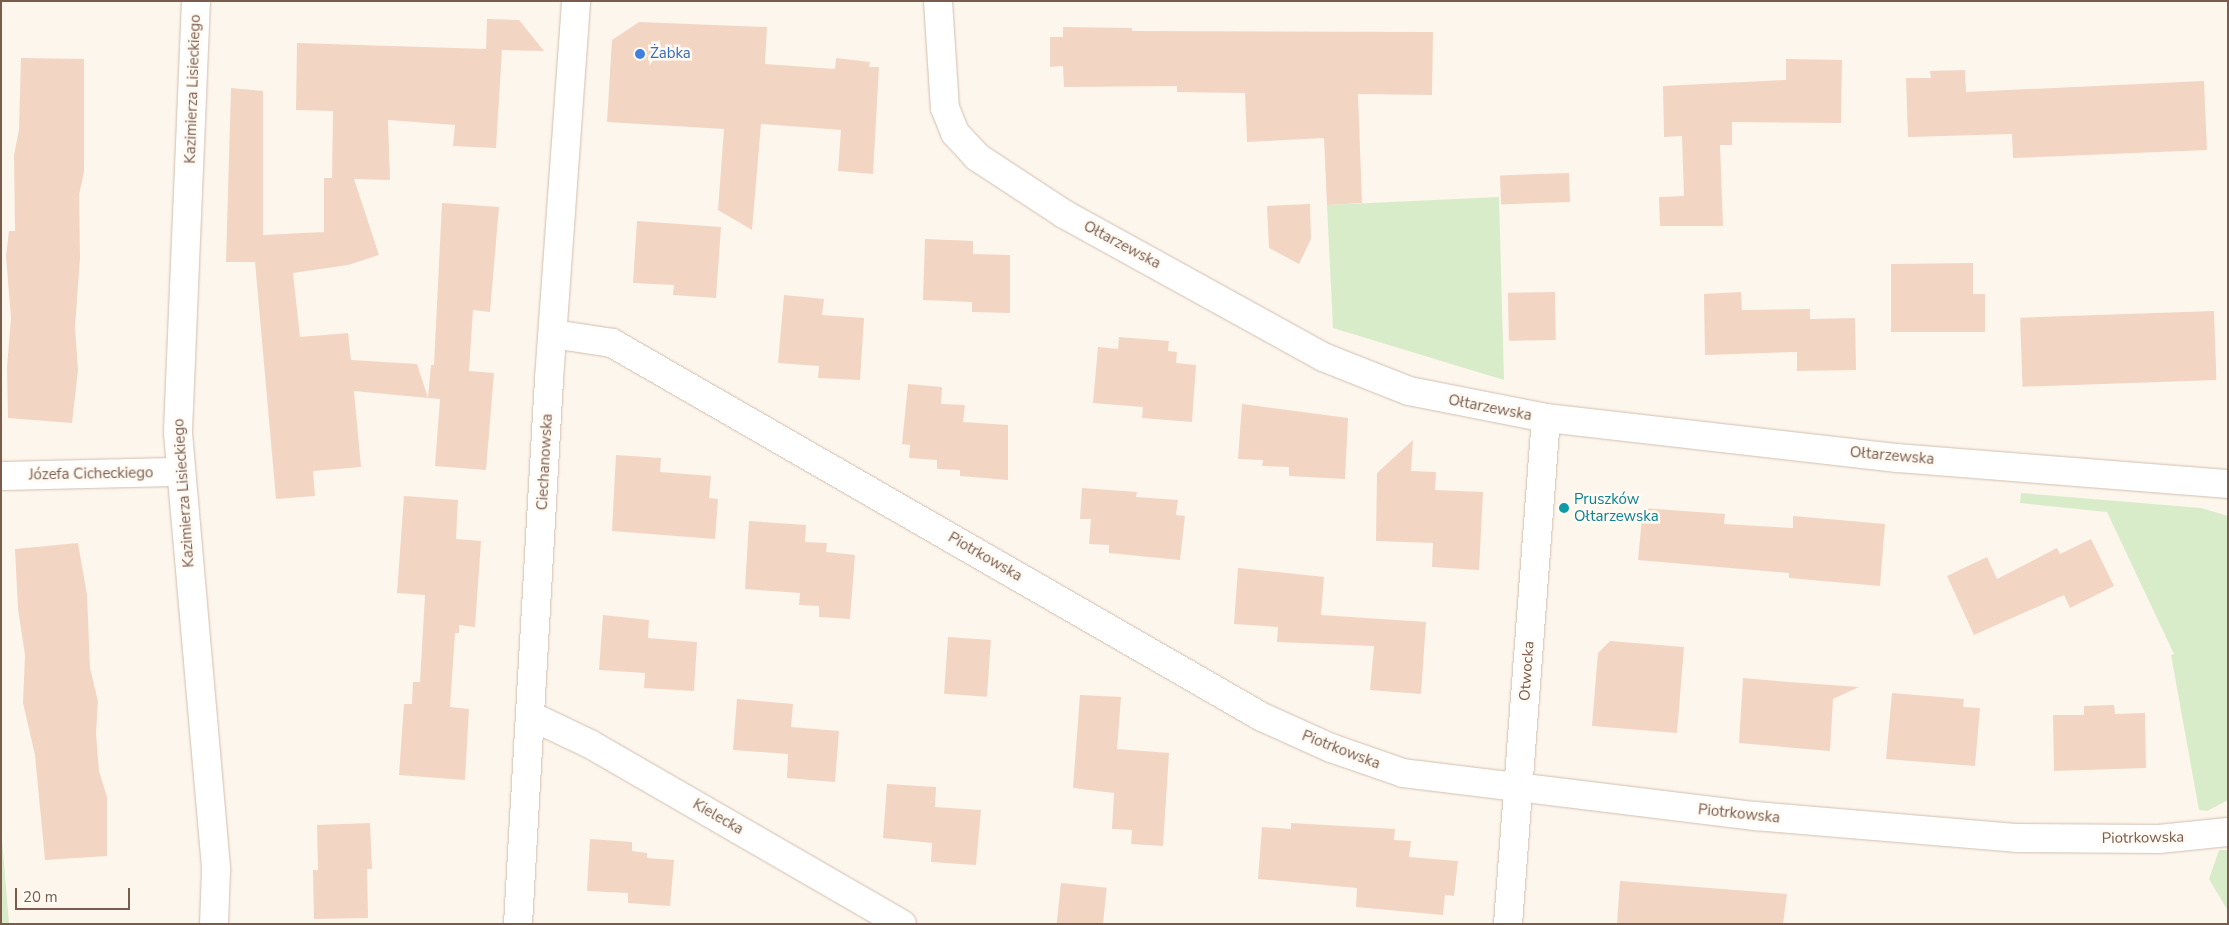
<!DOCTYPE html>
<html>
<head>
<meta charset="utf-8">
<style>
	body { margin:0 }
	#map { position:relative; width:2229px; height:925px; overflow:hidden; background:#fdf6ec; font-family:"Nunito Sans",sans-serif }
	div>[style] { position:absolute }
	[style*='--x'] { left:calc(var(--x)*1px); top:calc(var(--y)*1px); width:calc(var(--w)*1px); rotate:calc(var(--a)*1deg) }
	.green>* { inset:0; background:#d8ecc9 }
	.building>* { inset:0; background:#f3d5c3; transform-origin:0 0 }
	.roads { filter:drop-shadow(0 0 1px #d1beb0) drop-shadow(0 0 1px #d1beb0) }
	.street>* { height:28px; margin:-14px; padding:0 14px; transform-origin:14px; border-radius:14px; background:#fff }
	.dots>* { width:14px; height:14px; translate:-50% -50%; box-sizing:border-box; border:2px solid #fffaf3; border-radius:50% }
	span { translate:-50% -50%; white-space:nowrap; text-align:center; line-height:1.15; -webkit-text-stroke:5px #fffaf3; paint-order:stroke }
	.shop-label { font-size:15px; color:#366cbe }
	.left { translate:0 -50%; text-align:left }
	.street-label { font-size:15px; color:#7a5c4d }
	.culture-label { font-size:15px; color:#0d838f }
	.frame { position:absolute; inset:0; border:2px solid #7a5c4d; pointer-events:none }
	.scale { position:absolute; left:15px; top:888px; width:115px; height:22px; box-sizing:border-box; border:2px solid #7a5c4d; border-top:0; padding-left:6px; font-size:15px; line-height:18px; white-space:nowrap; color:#7a5c4d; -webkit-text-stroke:4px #fffaf3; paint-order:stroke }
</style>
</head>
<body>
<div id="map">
	<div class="green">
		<i style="clip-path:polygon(1499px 197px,1504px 380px,1333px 328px,1327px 205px)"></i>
		<i style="clip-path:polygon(2021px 493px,2201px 508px,2228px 516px,2228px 800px,2207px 811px,2199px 810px,2171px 655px,2174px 654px,2107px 512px,2020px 503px)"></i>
		<i style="clip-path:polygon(1px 828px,9px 924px,1px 924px)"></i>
		<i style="clip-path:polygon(2219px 850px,2228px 850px,2228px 911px,2209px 879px)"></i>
	</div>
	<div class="building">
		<i style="clip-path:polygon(487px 19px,519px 20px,544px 51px,502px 50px,496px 148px,453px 146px,455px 125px,388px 120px,390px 180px,354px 179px,379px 255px,348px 265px,293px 273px,300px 337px,348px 333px,351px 360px,417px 364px,428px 398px,354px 391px,361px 467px,313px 471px,315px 496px,276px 499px,255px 262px,226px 262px,231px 88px,263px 91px,263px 235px,324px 232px,324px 178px,332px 178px,333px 111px,296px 110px,297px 43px,486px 49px)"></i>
		<i style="clip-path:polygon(639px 22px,767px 27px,765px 64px,835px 69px,836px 58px,870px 62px,869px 67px,879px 67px,873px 174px,838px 171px,841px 130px,761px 124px,752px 230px,718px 210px,724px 129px,607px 122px,612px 40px)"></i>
		<i style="clip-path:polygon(1063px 27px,1132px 28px,1132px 31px,1433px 32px,1432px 95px,1358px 94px,1362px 203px,1327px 205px,1324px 138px,1247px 142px,1245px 93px,1177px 92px,1177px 86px,1064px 87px,1063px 66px,1050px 67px,1050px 37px,1063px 37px)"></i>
		<i style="clip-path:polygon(21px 58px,84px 59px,84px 172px,79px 195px,80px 258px,75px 327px,78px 370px,72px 423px,8px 418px,7px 367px,11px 318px,6px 256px,9px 231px,15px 231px,14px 155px,19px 130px)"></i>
		<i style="clip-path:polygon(1786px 59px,1842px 60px,1841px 123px,1732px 122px,1732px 145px,1720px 145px,1723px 226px,1660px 226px,1659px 197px,1684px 196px,1682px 136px,1664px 137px,1663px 86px,1786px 80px)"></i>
		<i style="clip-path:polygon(1965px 70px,1966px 92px,2204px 81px,2207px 150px,2013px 158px,2012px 134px,1908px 137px,1906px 78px,1931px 78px,1930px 71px)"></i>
		<i style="left:1569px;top:173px;width:29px;height:69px;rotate:88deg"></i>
		<i style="clip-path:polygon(442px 203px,499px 207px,490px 312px,473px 310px,469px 371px,494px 373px,486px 470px,435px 466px,440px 399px,428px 398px,431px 365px,434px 365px)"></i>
		<i style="clip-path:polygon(1310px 204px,1311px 239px,1299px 264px,1269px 248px,1267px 206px)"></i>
		<i style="clip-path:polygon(637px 221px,721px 227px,716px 298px,673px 295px,674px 285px,633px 283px)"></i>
		<i style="clip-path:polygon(925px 239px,973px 241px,973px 254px,1010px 255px,1010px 313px,972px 312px,972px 302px,923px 300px)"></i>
		<i style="clip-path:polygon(1973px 263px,1973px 294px,1985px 294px,1985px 332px,1891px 332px,1891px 264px)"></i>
		<i style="left:1555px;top:292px;width:48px;height:47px;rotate:89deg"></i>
		<i style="clip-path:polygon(1741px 292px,1742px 310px,1810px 309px,1810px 319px,1855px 318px,1856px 370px,1797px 371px,1797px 352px,1705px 355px,1704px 294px)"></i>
		<i style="clip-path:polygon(784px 295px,824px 299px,822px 315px,864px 318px,860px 380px,818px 378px,819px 366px,778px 363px)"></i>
		<i style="left:2214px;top:311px;width:69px;height:194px;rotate:88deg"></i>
		<i style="clip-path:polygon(1119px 337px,1169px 341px,1168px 351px,1177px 352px,1176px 363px,1196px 365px,1192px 422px,1142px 418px,1143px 407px,1093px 403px,1098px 347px,1118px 349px)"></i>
		<i style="clip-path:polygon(908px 384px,942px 387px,941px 404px,965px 405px,963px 422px,1008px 425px,1008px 480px,960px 476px,960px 470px,937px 469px,937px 460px,909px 458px,910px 445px,902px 444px)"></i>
		<i style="clip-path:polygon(1242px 404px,1348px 418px,1345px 479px,1289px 476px,1289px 467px,1262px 466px,1263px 460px,1238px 459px)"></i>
		<i style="clip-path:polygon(1413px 440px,1411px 471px,1436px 472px,1435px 490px,1483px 492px,1479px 570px,1432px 567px,1433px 543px,1376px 541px,1377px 473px)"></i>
		<i style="clip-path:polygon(616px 455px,661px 458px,660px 472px,711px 476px,709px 498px,718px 499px,715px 539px,612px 531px)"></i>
		<i style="clip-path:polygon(1082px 488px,1137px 492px,1136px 497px,1178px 500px,1176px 515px,1185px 516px,1180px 560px,1109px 553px,1109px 545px,1089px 544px,1091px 519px,1080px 519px)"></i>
		<i style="clip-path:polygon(404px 496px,458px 500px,456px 539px,481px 541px,475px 627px,459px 625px,459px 633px,455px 633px,450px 707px,469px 709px,465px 780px,399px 775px,404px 704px,412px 704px,413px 682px,420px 682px,425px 595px,397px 593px)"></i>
		<i style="clip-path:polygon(1643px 508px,1725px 514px,1724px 524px,1793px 528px,1793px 516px,1885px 524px,1880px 586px,1789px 578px,1789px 573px,1638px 560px)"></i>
		<i style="clip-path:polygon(749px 521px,806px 525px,805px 542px,827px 543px,826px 552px,855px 555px,850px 619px,819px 617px,819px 606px,799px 605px,800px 593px,745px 589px)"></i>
		<i style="clip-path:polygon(2091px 539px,2114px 586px,2070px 608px,2064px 595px,1974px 635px,1947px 576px,1987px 557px,1997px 579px,2057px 548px,2060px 554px)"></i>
		<i style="clip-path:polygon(78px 543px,87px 595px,90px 668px,98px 701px,96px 733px,99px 771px,107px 797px,107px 856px,45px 860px,35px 755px,23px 703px,25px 655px,18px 609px,15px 549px)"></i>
		<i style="clip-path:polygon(1238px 568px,1324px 577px,1321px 615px,1426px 622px,1421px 694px,1370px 690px,1374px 646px,1277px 642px,1278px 627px,1234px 624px)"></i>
		<i style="clip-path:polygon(603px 615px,649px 620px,648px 638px,697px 642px,694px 691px,644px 688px,645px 673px,599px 670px)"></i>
		<i style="left:948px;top:637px;width:43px;height:57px;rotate:4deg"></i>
		<i style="clip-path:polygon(1610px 641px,1684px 647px,1677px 733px,1592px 726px,1598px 653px)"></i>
		<i style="clip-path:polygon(1743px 678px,1788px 682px,1859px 687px,1833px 699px,1830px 751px,1739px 743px)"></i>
		<i style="clip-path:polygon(1892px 693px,1964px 699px,1963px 707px,1980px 708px,1975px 766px,1886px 759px)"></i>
		<i style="clip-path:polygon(1080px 695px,1121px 697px,1117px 749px,1169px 753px,1163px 846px,1131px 844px,1132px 830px,1112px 829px,1114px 793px,1073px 788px)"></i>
		<i style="clip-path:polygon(737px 699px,793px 704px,791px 727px,839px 731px,835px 782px,787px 778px,788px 754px,733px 750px)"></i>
		<i style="clip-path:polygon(2114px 705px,2115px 714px,2145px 713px,2146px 768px,2054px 771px,2053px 715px,2084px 715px,2084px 706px)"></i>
		<i style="clip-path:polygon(887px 784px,936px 787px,935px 807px,981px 810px,976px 865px,931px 862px,932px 843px,883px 838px)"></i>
		<i style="clip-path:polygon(370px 823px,372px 869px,367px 869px,368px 918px,314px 919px,313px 870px,318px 870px,317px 825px)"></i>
		<i style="clip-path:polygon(1291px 823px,1395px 829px,1394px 840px,1411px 841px,1409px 857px,1458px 861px,1454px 896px,1445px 895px,1443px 915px,1356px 907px,1357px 888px,1258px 879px,1262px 827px,1291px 829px)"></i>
		<i style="clip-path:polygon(590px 839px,632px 842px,632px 851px,647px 853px,647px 858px,674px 860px,670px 906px,628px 903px,628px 893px,587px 891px)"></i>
		<i style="clip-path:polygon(1620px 881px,1787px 894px,1783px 924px,1617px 924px)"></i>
		<i style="left:1061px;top:883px;width:46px;height:41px;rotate:6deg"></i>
	</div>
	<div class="roads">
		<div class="street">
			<i style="--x:196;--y:1;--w:432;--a:92.4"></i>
			<i style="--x:178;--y:433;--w:439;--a:85"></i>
			<i style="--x:216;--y:870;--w:54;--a:92.1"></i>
			<i style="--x:938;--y:1;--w:107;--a:86.3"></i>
			<i style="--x:945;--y:108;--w:27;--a:68"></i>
			<i style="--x:955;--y:133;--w:33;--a:47"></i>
			<i style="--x:977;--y:157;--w:104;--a:33.2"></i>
			<i style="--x:1064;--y:214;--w:296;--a:28.9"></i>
			<i style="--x:1323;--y:357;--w:92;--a:21.6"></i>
			<i style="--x:1409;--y:391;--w:140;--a:11.1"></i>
			<i style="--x:1546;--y:418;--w:353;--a:6.5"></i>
			<i style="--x:1897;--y:458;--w:332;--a:4.5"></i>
			<i style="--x:553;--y:334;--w:60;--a:8.7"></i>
			<i style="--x:612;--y:343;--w:750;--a:29.92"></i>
			<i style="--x:1262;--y:717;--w:76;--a:24.2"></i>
			<i style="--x:1331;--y:748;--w:76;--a:19.1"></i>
			<i style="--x:1403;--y:773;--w:355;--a:7"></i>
			<i style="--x:1755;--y:816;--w:264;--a:4.8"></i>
			<i style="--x:2018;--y:838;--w:141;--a:0.4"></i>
			<i style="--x:2159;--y:839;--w:69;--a:-5.8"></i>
			<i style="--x:1;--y:476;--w:179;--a:-1.3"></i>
			<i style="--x:531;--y:716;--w:65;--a:25.4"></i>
			<i style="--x:590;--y:744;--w:360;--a:30"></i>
			<i style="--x:518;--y:924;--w:546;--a:-86.74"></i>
			<i style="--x:549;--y:379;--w:379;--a:-85.9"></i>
			<i style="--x:1508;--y:924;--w:507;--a:-85.71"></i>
		</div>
	</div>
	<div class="dots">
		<i style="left:640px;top:54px;background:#3f7fe0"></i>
		<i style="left:1564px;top:508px;background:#0f9aa8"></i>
	</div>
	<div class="shop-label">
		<span class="left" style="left:650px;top:54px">Żabka</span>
	</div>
	<div class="street-label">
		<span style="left:193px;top:89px;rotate:-88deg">Kazimierza Lisieckiego</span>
		<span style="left:1122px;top:245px;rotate:28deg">Ołtarzewska</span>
		<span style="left:1490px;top:408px;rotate:11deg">Ołtarzewska</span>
		<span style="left:1892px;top:456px;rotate:5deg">Ołtarzewska</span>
		<span style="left:545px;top:462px;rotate:-87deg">Ciechanowska</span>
		<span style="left:91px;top:474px;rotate:-1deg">Józefa Cicheckiego</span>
		<span style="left:184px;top:493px;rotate:-94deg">Kazimierza Lisieckiego</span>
		<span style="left:985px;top:557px;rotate:30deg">Piotrkowska</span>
		<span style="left:1527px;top:671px;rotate:-86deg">Otwocka</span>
		<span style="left:1341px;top:750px;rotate:21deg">Piotrkowska</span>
		<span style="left:1739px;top:814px;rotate:6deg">Piotrkowska</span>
		<span style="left:718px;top:817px;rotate:30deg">Kielecka</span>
		<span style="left:2143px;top:838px;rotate:-1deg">Piotrkowska</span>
	</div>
	<div class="culture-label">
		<span class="left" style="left:1574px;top:508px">Pruszków<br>Ołtarzewska</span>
	</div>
	<div class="frame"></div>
	<div class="scale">20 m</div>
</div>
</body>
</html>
